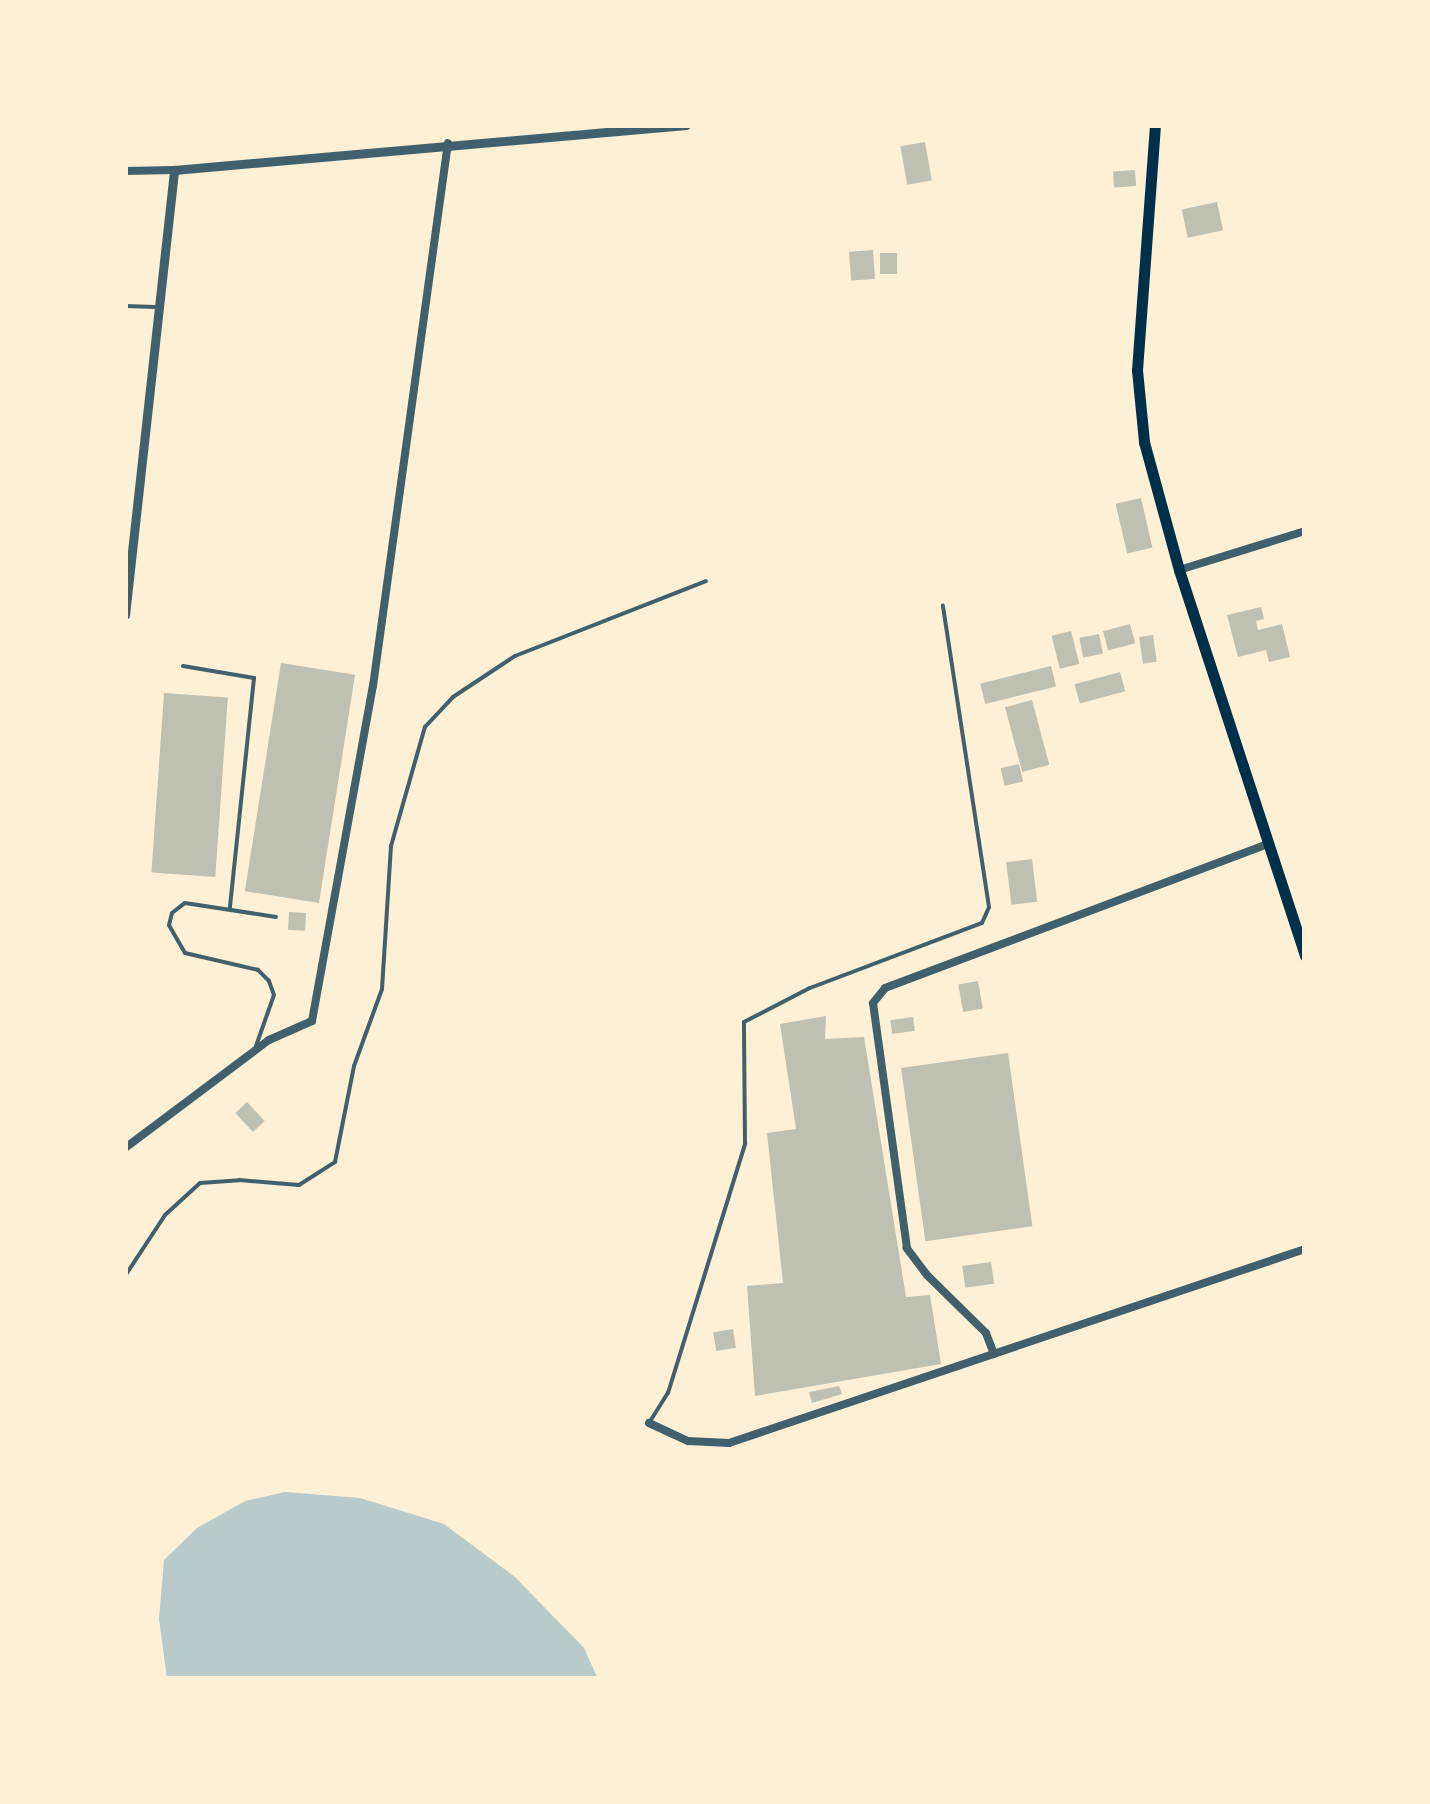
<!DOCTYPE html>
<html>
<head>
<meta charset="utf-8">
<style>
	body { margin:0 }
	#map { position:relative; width:1430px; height:1804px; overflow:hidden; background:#fdf0d5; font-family:"Alegreya Sans",sans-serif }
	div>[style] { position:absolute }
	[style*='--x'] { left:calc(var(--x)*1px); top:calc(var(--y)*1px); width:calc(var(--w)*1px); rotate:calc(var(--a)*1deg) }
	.green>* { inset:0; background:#b9caca }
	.building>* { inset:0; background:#bec0b2; transform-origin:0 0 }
	.service>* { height:4px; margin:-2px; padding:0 2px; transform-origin:2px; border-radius:2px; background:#3f606c }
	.minor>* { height:8px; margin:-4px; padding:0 4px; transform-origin:4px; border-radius:4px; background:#3f606c }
	.tertiary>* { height:9px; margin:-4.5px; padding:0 4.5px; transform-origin:4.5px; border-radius:4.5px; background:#3f606c }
	.primary>* { height:11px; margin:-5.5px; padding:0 5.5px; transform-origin:5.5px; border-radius:5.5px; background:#003049 }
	span { translate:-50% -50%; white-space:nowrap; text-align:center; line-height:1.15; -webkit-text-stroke:9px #fdf0d5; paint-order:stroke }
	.frame { position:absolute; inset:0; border:128px solid #fdf0d5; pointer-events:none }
</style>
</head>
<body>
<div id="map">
	<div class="green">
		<i style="clip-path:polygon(285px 1492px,360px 1498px,444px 1524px,515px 1577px,584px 1648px,598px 1679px,167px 1679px,159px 1619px,164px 1560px,197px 1528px,245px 1501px)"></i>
	</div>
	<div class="building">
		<i style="left:925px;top:142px;width:39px;height:25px;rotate:80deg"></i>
		<i style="left:1135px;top:170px;width:16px;height:22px;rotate:86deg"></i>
		<i style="left:1217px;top:202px;width:29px;height:36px;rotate:78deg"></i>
		<i style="left:873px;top:250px;width:29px;height:24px;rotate:86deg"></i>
		<i style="left:880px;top:253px;width:17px;height:21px"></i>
		<i style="left:1141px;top:498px;width:51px;height:26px;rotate:77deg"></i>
		<i style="clip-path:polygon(1261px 607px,1264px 619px,1256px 621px,1258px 630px,1282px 624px,1290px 657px,1269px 662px,1266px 650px,1238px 657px,1227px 615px)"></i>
		<i style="left:1130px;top:624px;width:20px;height:28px;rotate:75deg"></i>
		<i style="left:1071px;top:631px;width:34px;height:20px;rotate:76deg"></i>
		<i style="left:1099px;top:634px;width:20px;height:20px;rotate:79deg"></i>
		<i style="left:1153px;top:635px;width:27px;height:14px;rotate:82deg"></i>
		<i style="left:281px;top:663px;width:75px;height:231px;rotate:9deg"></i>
		<i style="left:1051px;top:666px;width:21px;height:73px;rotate:76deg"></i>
		<i style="left:1120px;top:672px;width:20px;height:47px;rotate:75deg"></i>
		<i style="left:164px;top:693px;width:64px;height:180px;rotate:4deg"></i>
		<i style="left:1032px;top:700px;width:67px;height:28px;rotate:75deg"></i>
		<i style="left:1019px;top:764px;width:18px;height:19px;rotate:77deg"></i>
		<i style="left:1032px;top:859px;width:43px;height:26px;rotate:83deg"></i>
		<i style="left:289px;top:912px;width:17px;height:18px;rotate:3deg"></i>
		<i style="left:978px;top:981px;width:28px;height:20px;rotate:80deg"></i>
		<i style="clip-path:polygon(826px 1016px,825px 1039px,864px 1037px,906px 1297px,930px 1295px,941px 1364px,755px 1396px,747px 1286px,783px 1283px,767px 1133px,796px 1129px,780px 1024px)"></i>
		<i style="left:913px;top:1017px;width:14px;height:23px;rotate:82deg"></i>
		<i style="left:1008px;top:1053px;width:175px;height:108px;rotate:82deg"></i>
		<i style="left:247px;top:1102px;width:26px;height:16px;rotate:47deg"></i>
		<i style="left:991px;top:1262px;width:22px;height:29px;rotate:82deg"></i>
		<i style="left:733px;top:1329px;width:19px;height:20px;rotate:81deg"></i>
		<i style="clip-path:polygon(839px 1386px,842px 1394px,812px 1403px,809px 1392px)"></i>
	</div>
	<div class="service">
		<i style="--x:125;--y:306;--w:30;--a:2"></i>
		<i style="--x:183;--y:666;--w:72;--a:9.6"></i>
		<i style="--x:254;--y:678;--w:231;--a:96"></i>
		<i style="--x:256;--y:1046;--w:54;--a:-70.6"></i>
		<i style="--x:274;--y:995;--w:15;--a:-110"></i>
		<i style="--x:269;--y:981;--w:16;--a:-135"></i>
		<i style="--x:258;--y:970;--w:75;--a:-166.9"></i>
		<i style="--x:185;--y:953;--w:32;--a:-120"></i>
		<i style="--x:169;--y:925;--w:12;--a:-76"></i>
		<i style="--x:172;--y:913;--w:16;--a:-38"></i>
		<i style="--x:185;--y:903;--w:92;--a:8.7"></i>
		<i style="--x:125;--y:1276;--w:73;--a:-56.7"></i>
		<i style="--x:165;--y:1215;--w:47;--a:-42.4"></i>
		<i style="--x:200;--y:1183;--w:39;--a:-4"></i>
		<i style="--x:239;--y:1180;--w:60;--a:4.8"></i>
		<i style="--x:299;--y:1185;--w:43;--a:-32.6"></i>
		<i style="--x:335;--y:1162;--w:98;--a:-78.8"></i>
		<i style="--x:354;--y:1066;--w:82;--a:-70"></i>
		<i style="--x:382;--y:989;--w:143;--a:-86.4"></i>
		<i style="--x:391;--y:846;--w:124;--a:-74.1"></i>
		<i style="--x:425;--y:727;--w:41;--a:-47"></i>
		<i style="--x:453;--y:697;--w:74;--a:-33.5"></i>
		<i style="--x:515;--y:656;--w:205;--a:-21.4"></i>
		<i style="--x:649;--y:1423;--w:36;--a:-58"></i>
		<i style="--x:668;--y:1393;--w:261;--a:-72.8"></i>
		<i style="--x:745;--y:1144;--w:122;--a:-90.5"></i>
		<i style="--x:744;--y:1022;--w:74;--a:-27.3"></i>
		<i style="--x:810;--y:988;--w:184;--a:-20.7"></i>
		<i style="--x:982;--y:923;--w:17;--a:-66"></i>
		<i style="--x:989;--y:907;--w:305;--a:-98.7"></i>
	</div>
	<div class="minor">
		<i style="--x:125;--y:171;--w:49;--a:-1.2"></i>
		<i style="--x:1179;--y:570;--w:132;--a:-17.2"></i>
		<i style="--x:125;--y:1148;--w:180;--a:-36.9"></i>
		<i style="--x:269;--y:1040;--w:47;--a:-23.8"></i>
		<i style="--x:312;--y:1021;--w:341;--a:-79.7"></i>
		<i style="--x:373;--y:686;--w:548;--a:-82.14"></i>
		<i style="--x:994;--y:1354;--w:22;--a:-111"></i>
		<i style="--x:986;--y:1333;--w:83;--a:-135.5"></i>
		<i style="--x:927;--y:1275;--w:34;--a:-127"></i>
		<i style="--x:907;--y:1248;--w:247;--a:-97.9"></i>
		<i style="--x:873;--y:1003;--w:19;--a:-51"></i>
		<i style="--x:885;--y:988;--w:409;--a:-20.6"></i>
		<i style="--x:649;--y:1423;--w:43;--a:24.8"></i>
		<i style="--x:688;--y:1441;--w:41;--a:2.8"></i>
		<i style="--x:729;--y:1443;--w:608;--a:-18.61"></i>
	</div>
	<div class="tertiary">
		<i style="--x:125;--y:615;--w:448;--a:-83.7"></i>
		<i style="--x:174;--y:170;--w:514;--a:-5.02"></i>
	</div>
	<div class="primary">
		<i style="--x:1155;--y:125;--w:246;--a:94.2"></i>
		<i style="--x:1137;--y:370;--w:72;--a:84.4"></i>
		<i style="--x:1144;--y:442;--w:133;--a:74.7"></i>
		<i style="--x:1179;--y:570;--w:406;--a:71.9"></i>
	</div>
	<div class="frame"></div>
</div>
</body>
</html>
